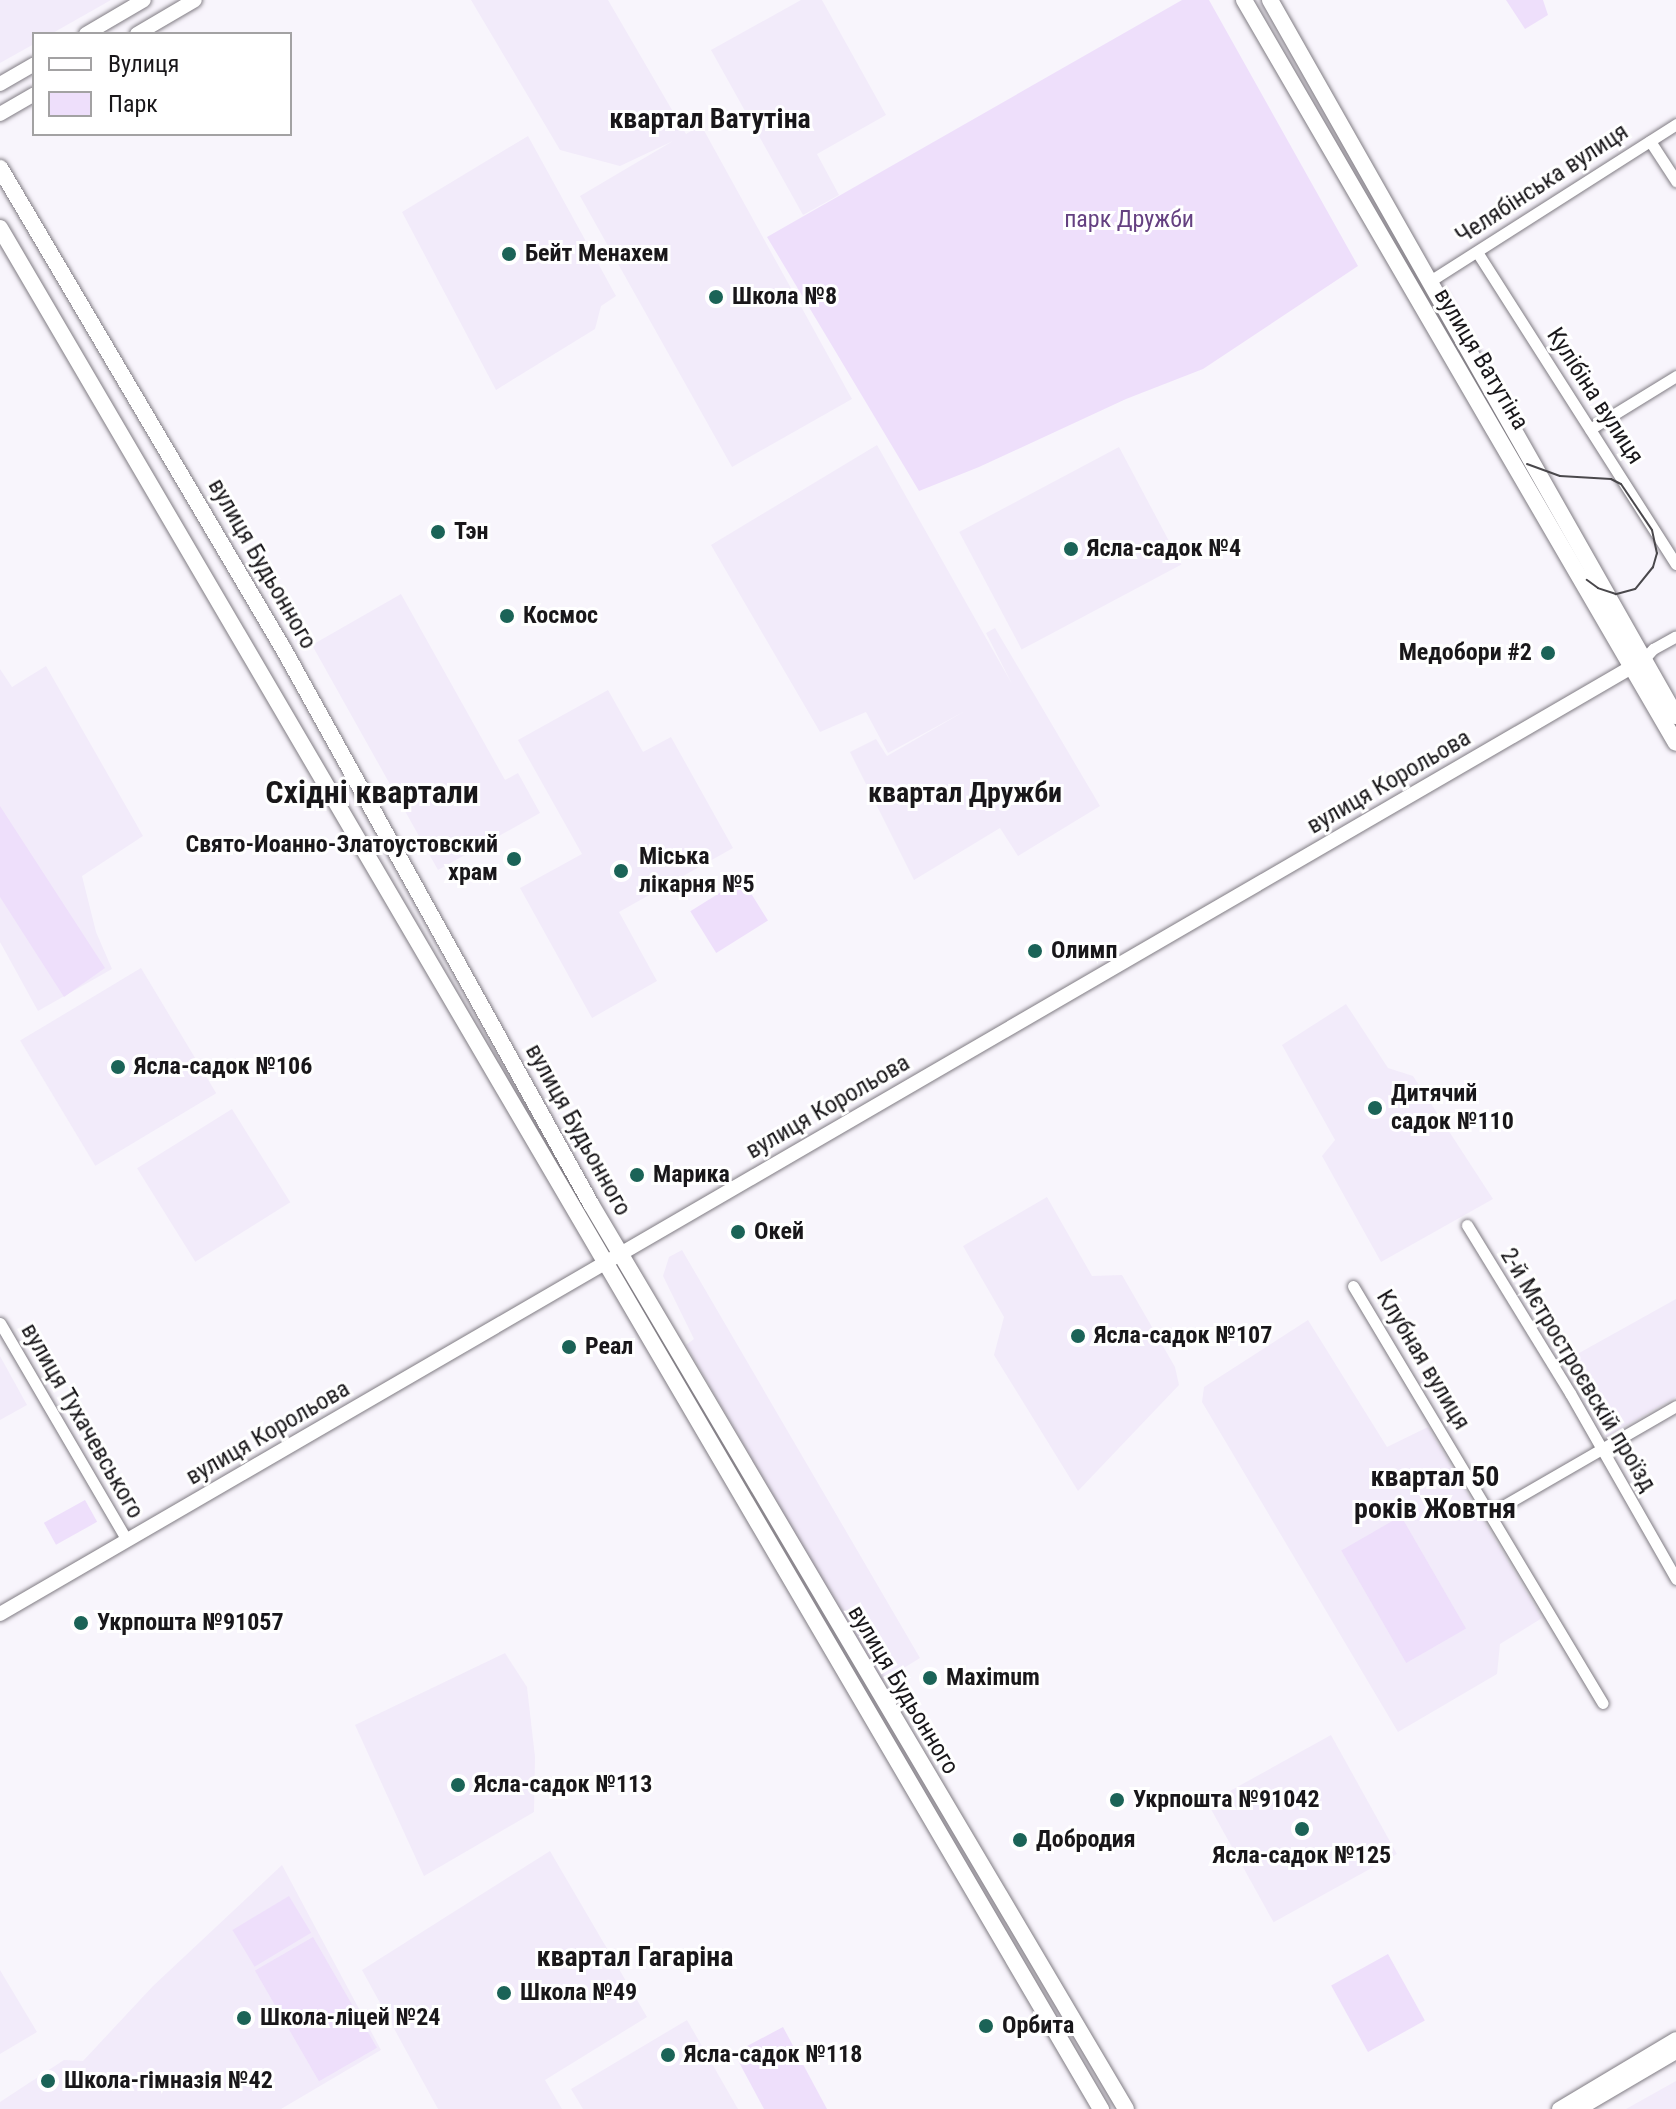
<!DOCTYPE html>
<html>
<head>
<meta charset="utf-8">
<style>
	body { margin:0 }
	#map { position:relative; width:1676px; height:2109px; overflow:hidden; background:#f8f5fc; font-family:"Roboto Condensed",sans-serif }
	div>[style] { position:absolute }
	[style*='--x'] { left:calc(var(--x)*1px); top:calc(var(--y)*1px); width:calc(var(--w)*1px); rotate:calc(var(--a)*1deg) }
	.built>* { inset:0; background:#f2ebfa; transform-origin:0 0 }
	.green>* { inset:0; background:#eedffb; transform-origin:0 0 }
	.roads { filter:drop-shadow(0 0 2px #807c83) drop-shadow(0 0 2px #807c83) }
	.minor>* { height:11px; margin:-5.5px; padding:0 5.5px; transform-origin:5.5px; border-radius:5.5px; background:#fff }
	.tertiary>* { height:14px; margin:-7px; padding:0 7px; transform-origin:7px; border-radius:7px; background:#fff }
	.secondary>* { height:16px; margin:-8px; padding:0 8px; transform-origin:8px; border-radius:8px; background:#fff }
	.primary>* { height:16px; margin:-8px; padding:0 8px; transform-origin:8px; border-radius:8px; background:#fff }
	.tram>* { height:2px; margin:-1px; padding:0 1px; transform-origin:1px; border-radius:1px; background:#4a484c }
	.dots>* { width:22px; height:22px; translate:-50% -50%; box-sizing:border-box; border:4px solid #fff; border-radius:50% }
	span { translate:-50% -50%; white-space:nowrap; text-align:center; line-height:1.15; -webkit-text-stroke:6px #fff; paint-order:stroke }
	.street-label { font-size:24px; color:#19171a }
	.park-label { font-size:24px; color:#654181 }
	.poi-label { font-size:24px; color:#19171a; font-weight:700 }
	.left { translate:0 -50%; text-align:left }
	.right { translate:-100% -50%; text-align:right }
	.quarter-label { font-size:28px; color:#19171a; font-weight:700 }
	.district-label { font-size:32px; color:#19171a; font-weight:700 }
	.legend { position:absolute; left:32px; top:32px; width:260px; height:104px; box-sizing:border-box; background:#fff; border:2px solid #a3a2a3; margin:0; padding:10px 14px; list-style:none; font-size:24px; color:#19171a }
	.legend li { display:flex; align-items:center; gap:16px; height:40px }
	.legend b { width:40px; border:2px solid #a3a2a3 }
</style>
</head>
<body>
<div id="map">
	<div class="built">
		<i style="clip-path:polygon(0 0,111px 0,51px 34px,34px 34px,34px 44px,0 63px)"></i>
		<i style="clip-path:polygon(471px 0,608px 0,686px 134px,701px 125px,852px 399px,732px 467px,580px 196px,673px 141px,620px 166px,560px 150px)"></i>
		<i style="clip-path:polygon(801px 0,822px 0,886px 115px,817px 154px,839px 195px,803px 215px,711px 50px)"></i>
		<i style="clip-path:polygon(528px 136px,616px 296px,601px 306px,595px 329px,496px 390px,402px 212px)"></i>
		<i style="clip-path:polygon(877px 445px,1012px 684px,986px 633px,995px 628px,1100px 806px,1018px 856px,1000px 828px,914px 880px,850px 752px,876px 739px,887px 756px,965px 711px,888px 753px,866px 712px,820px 732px,711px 545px)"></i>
		<i style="left:1119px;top:447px;width:133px;height:181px;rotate:62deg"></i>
		<i style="clip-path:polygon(401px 594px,505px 780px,518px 773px,540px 813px,438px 870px,312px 645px)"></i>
		<i style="clip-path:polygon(46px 666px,143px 836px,82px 876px,96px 932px,112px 969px,38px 1011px,0 942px,0 669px,12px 687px)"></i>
		<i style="clip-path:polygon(608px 690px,643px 752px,671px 737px,733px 848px,619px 912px,657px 981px,592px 1018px,520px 888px,582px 854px,518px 740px)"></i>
		<i style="left:141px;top:968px;width:146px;height:141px;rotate:59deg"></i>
		<i style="clip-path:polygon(1346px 1004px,1388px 1068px,1413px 1076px,1493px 1199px,1381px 1262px,1322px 1156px,1335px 1140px,1282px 1045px)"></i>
		<i style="left:232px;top:1109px;width:110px;height:112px;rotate:58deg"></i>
		<i style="clip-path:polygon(1047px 1197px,1092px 1276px,1122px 1275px,1175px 1367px,1179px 1385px,1078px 1491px,994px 1355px,1004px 1317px,963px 1246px)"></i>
		<i style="clip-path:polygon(682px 1250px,920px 1658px,881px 1682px,686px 1345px,694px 1339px,663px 1276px,669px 1257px)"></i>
		<i style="clip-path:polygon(1676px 1299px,1676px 1397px,1606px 1437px,1563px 1362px)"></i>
		<i style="clip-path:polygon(1308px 1320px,1387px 1447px,1428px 1427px,1542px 1618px,1500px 1644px,1497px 1674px,1398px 1732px,1202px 1402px,1204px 1387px)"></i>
		<i style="clip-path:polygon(0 1356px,27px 1405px,0 1420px)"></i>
		<i style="clip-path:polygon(505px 1653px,527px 1687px,535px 1757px,534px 1812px,424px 1876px,355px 1725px)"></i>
		<i style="left:1331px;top:1735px;width:136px;height:141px;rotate:61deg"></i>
		<i style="clip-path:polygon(550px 1851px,647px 2017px,545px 2080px,562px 2109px,438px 2109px,362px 1970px)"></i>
		<i style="clip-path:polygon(282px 1865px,381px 2050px,281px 2109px,0 2109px,0 2102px,64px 2060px,83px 2061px,153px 1986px)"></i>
		<i style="clip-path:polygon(0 1970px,37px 2032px,0 2054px)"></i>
		<i style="clip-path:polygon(687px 2020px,738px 2109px,583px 2109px,571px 2089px)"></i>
		<i style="clip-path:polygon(1676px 2081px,1676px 2109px,1626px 2109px)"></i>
	</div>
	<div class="green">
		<i style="clip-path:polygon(1182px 0,1209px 0,1358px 266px,1203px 369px,1126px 399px,979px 467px,919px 491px,767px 237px)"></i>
		<i style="clip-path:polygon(1506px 0,1543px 0,1548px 15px,1525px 29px)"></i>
		<i style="clip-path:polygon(0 806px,105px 968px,64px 997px,0 897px)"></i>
		<i style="left:742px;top:879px;width:49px;height:61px;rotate:58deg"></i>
		<i style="left:85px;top:1500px;width:25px;height:47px;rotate:61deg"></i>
		<i style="left:1401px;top:1516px;width:130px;height:69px;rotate:60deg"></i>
		<i style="left:289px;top:1896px;width:43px;height:66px;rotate:59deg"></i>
		<i style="left:313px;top:1937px;width:128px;height:67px;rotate:60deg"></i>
		<i style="left:1388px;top:1954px;width:76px;height:65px;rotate:61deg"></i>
		<i style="clip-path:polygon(783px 2027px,827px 2109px,764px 2109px,734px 2053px)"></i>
	</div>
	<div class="roads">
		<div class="minor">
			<i style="--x:1650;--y:141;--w:48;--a:57"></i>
			<i style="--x:1477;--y:252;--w:370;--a:57.5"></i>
			<i style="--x:1430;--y:281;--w:292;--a:-32.5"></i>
			<i style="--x:1590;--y:429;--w:101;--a:-31.6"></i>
			<i style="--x:1643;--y:660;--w:15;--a:-48"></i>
			<i style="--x:1653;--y:649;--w:26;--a:-29"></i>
			<i style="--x:1467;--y:1225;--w:197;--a:58.5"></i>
			<i style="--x:1570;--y:1393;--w:214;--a:60.3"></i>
			<i style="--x:1353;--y:1286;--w:486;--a:59.1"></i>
			<i style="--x:0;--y:1323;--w:251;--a:59.7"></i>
			<i style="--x:1489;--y:1514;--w:216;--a:-30"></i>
		</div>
		<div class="tertiary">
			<i style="--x:86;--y:34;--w:67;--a:-30.4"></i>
			<i style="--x:137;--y:34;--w:67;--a:-30.4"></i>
			<i style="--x:0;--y:84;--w:39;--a:-30"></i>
			<i style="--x:0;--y:114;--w:39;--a:-30"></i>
			<i style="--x:0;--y:1614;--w:1896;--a:-30.13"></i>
			<i style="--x:1559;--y:2109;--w:136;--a:-30.9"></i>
			<i style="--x:1579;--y:2109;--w:113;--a:-30.4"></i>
		</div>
		<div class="secondary">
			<i style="--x:0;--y:168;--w:559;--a:59.49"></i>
			<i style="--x:284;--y:650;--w:633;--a:61.01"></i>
			<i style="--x:591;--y:1204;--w:1051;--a:59.41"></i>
			<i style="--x:0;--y:228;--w:2180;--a:59.66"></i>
		</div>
		<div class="primary">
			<i style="--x:1244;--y:0;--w:859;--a:59.83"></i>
			<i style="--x:1270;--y:0;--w:823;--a:60.45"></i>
		</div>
	</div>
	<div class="tram">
		<i style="--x:1527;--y:464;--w:35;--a:20"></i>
		<i style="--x:1560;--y:476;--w:51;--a:3.4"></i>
		<i style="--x:1611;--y:479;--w:11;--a:27"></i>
		<i style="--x:1621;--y:484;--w:55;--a:56"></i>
		<i style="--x:1652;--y:530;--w:24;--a:78"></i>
		<i style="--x:1657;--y:553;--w:15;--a:106"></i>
		<i style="--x:1653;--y:567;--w:28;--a:129"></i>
		<i style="--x:1635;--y:589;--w:20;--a:165"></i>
		<i style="--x:1616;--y:594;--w:19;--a:-162"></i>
		<i style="--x:1598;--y:588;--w:14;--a:-144"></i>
	</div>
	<div class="dots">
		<i style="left:509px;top:254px;background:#1b6357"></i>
		<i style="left:716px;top:297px;background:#1b6357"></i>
		<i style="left:438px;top:532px;background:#1b6357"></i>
		<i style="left:1071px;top:549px;background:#1b6357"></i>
		<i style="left:507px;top:616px;background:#1b6357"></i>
		<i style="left:1548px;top:653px;background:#1b6357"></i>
		<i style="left:514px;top:859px;background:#1b6357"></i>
		<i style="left:621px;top:871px;background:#1b6357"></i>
		<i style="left:1035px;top:951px;background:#1b6357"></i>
		<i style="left:118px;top:1067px;background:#1b6357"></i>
		<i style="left:1375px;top:1108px;background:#1b6357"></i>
		<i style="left:637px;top:1175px;background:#1b6357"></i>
		<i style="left:738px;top:1232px;background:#1b6357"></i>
		<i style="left:1078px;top:1336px;background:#1b6357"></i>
		<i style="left:569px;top:1347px;background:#1b6357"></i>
		<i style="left:81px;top:1623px;background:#1b6357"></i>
		<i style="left:930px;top:1678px;background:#1b6357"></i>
		<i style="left:458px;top:1785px;background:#1b6357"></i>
		<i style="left:1117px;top:1800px;background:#1b6357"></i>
		<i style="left:1302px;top:1829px;background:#1b6357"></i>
		<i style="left:1020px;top:1840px;background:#1b6357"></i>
		<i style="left:504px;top:1993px;background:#1b6357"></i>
		<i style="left:244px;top:2018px;background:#1b6357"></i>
		<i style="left:986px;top:2026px;background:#1b6357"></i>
		<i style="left:668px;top:2055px;background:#1b6357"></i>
		<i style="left:48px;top:2081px;background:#1b6357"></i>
	</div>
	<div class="street-label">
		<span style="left:1542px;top:184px;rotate:-33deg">Челябінська вулиця</span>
		<span style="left:1481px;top:359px;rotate:59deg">вулиця Ватутіна</span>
		<span style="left:1595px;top:396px;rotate:57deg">Кулібіна вулиця</span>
		<span style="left:262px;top:564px;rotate:60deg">вулиця Будьонного</span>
		<span style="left:1389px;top:782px;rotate:-30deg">вулиця Корольова</span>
		<span style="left:828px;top:1107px;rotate:-30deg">вулиця Корольова</span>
		<span style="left:578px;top:1130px;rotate:61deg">вулиця Будьонного</span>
		<span style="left:1423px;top:1360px;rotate:59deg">Клубная вулиця</span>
		<span style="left:1578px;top:1370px;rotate:59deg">2-й Мєтростроєвскій проїзд</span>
		<span style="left:82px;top:1421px;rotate:60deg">вулиця Тухачевського</span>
		<span style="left:268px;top:1433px;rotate:-30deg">вулиця Корольова</span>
		<span style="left:903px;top:1690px;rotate:59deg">вулиця Будьонного</span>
	</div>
	<div class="park-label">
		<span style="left:1129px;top:220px">парк Дружби</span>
	</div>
	<div class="poi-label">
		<span class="left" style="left:525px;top:254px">Бейт Менахем</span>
		<span class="left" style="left:732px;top:297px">Школа №8</span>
		<span class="left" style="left:454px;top:532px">Тэн</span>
		<span class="left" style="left:1087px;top:549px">Ясла-садок №4</span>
		<span class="left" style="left:523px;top:616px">Космос</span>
		<span class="right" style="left:1532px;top:653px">Медобори #2</span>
		<span class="right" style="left:498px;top:859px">Свято-Иоанно-Златоустовский<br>храм</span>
		<span class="left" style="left:639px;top:871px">Міська<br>лікарня №5</span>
		<span class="left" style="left:1051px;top:951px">Олимп</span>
		<span class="left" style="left:134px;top:1067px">Ясла-садок №106</span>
		<span class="left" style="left:1391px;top:1108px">Дитячий<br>садок №110</span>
		<span class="left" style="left:653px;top:1175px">Марика</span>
		<span class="left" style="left:754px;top:1232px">Окей</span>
		<span class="left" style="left:1094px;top:1336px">Ясла-садок №107</span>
		<span class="left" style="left:585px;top:1347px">Реал</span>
		<span class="left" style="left:97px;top:1623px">Укрпошта №91057</span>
		<span class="left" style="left:946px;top:1678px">Maximum</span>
		<span class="left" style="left:474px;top:1785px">Ясла-садок №113</span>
		<span class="left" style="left:1133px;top:1800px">Укрпошта №91042</span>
		<span class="left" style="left:1036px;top:1840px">Добродия</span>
		<span style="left:1302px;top:1856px">Ясла-садок №125</span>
		<span class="left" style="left:520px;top:1993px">Школа №49</span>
		<span class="left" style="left:260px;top:2018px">Школа-ліцей №24</span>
		<span class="left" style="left:1002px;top:2026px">Орбита</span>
		<span class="left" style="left:684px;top:2055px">Ясла-садок №118</span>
		<span class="left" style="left:64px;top:2081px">Школа-гімназія №42</span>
	</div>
	<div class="quarter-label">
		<span style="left:710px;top:119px">квартал Ватутіна</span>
		<span style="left:965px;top:793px">квартал Дружби</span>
		<span style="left:1435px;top:1493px">квартал 50<br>років Жовтня</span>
		<span style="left:635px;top:1957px">квартал Гагаріна</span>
	</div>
	<div class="district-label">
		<span style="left:372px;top:792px">Східні квартали</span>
	</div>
	<ul class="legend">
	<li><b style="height:10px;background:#fff"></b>Вулиця</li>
	<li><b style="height:22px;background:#eedffb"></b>Парк</li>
	</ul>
</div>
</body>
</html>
